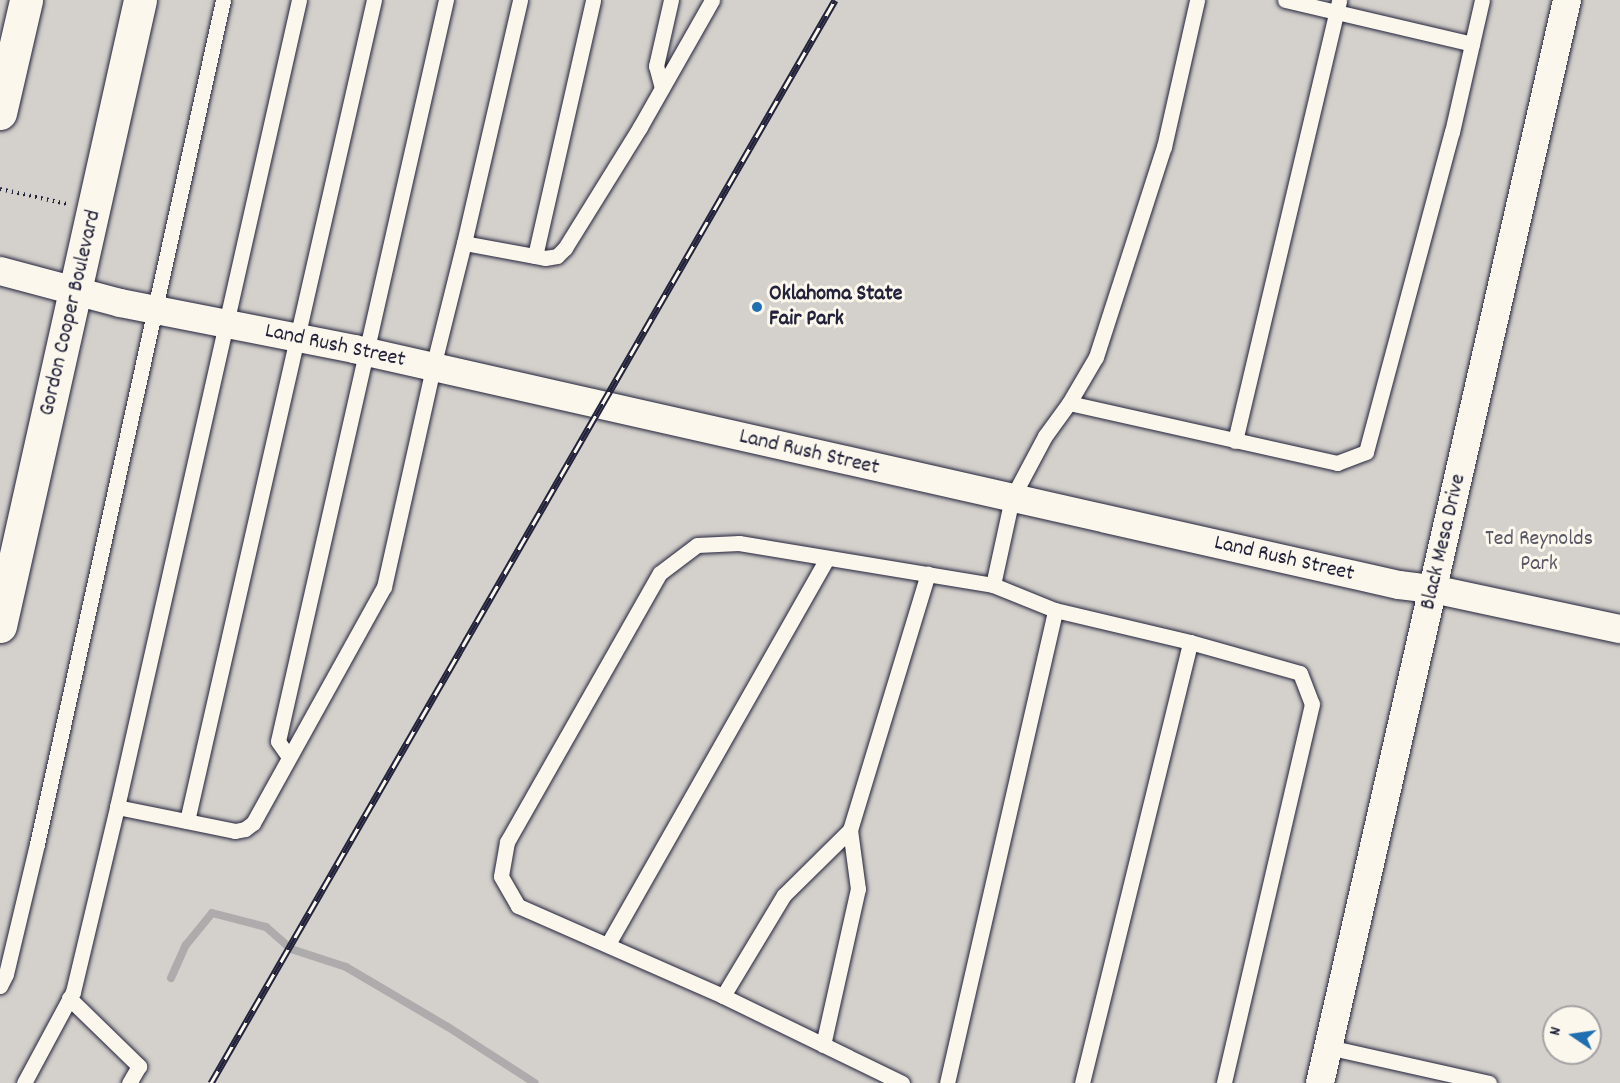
<!DOCTYPE html>
<html>
<head>
<meta charset="utf-8">
<style>
	body { margin:0 }
	#map { position:relative; width:1620px; height:1083px; overflow:hidden; background:#f2eee5; font-family:Dekko,sans-serif }
	div>[style] { position:absolute }
	[style*='--x'] { left:calc(var(--x)*1px); top:calc(var(--y)*1px); width:calc(var(--w)*1px); rotate:calc(var(--a)*1deg) }
	.green>* { inset:0; background:#d4d1cc }
	.stream>* { height:8px; margin:-4px; padding:0 4px; transform-origin:4px; border-radius:4px; background:#aeabad }
	.path>* { height:4px; margin-top:-2px; transform-origin:0; background:repeating-linear-gradient(90deg,#22223b 0 1.5px,transparent 0 6px) }
	.roads { filter:drop-shadow(0 0 2px #22223b) drop-shadow(0 0 2px #22223b) }
	.service>* { height:15px; margin:-7.5px; padding:0 7.5px; transform-origin:7.5px; border-radius:7.5px; background:#fbf7ec }
	.minor>* { height:28px; margin:-14px; padding:0 14px; transform-origin:14px; border-radius:14px; background:#fbf7ec }
	.tertiary>* { height:33px; margin:-16.5px; padding:0 16.5px; transform-origin:16.5px; border-radius:16.5px; background:#fbf7ec }
	.rail>* { height:7px; margin-top:-3.5px; transform-origin:0; background:repeating-linear-gradient(90deg,#fbf7ec 0 14px,#22223b 0 28px); box-sizing:border-box; border-block:2px solid #22223b }
	.dots>* { width:16px; height:16px; translate:-50% -50%; box-sizing:border-box; border:3px solid #fbf7ec; border-radius:50% }
	span { translate:-50% -50%; white-space:nowrap; text-align:center; line-height:1.15; -webkit-text-stroke:6px #fbf7ec; paint-order:stroke }
	.poi-label { font-size:22px; color:#22223b; font-weight:700 }
	.left { translate:0 -50%; text-align:left }
	.street-label { font-size:22px; color:#22223b }
	.park-label { font-size:22px; color:#575766 }
	.north { position:absolute; left:1542px; top:1005px; width:60px; height:60px; box-sizing:border-box; background:#fbf7ec; border:2px solid #a4a2a5; border-radius:50%; rotate:283deg; font-size:16px; font-weight:700; line-height:24px; text-align:center; color:#22223b }
	.north::after { content:''; display:block; margin:auto; width:21px; height:27px; background:#1f6fb2; clip-path:polygon(50% 0,100% 100%,50% 72%,0 100%) }
</style>
</head>
<body>
<div id="map">
	<div class="green">
		<i style="clip-path:polygon(evenodd,0 0,1620px 0,1620px 1083px,0 1083px,0 0,1554px 1017px,1590px 1017px,1590px 1053px,1554px 1053px,1554px 1017px)"></i>
	</div>
	<div class="stream">
		<i style="--x:171;--y:978;--w:36;--a:-66"></i>
		<i style="--x:186;--y:945;--w:41;--a:-50.9"></i>
		<i style="--x:212;--y:913;--w:56;--a:14.5"></i>
		<i style="--x:266;--y:927;--w:33;--a:41"></i>
		<i style="--x:291;--y:949;--w:58;--a:18.1"></i>
		<i style="--x:346;--y:967;--w:118;--a:30.5"></i>
		<i style="--x:448;--y:1027;--w:103;--a:32.8"></i>
	</div>
	<div class="path">
		<i style="--x:0;--y:189;--w:69;--a:12.6"></i>
	</div>
	<div class="roads">
		<div class="service">
			<i style="--x:1285;--y:0;--w:192;--a:13.2"></i>
			<i style="--x:662;--y:88;--w:23;--a:-105"></i>
			<i style="--x:656;--y:66;--w:68;--a:-77.2"></i>
			<i style="--x:464;--y:243;--w:249;--a:-77"></i>
			<i style="--x:535;--y:256;--w:262;--a:-77.2"></i>
			<i style="--x:1069;--y:403;--w:275;--a:12.6"></i>
			<i style="--x:1337;--y:463;--w:31;--a:-21"></i>
			<i style="--x:1366;--y:452;--w:331;--a:-75"></i>
			<i style="--x:1452;--y:132;--w:135;--a:-77.2"></i>
			<i style="--x:1235;--y:441;--w:453;--a:-76.7"></i>
			<i style="--x:993;--y:585;--w:89;--a:-77.7"></i>
			<i style="--x:1012;--y:498;--w:70;--a:-62"></i>
			<i style="--x:1045;--y:436;--w:41;--a:-54"></i>
			<i style="--x:1069;--y:403;--w:53;--a:-59.6"></i>
			<i style="--x:1096;--y:357;--w:221;--a:-72.1"></i>
			<i style="--x:1164;--y:147;--w:151;--a:-77.3"></i>
			<i style="--x:289;--y:757;--w:19;--a:-125"></i>
			<i style="--x:278;--y:741;--w:760;--a:-77.23"></i>
			<i style="--x:117;--y:807;--w:827;--a:-77.29"></i>
			<i style="--x:187;--y:821;--w:842;--a:-77.17"></i>
			<i style="--x:608;--y:944;--w:443;--a:-60.4"></i>
			<i style="--x:0;--y:986;--w:13;--a:-63"></i>
			<i style="--x:6;--y:974;--w:134;--a:-76.6"></i>
			<i style="--x:37;--y:844;--w:864;--a:-77.57"></i>
			<i style="--x:723;--y:996;--w:118;--a:-58.9"></i>
			<i style="--x:784;--y:895;--w:93;--a:-44.6"></i>
			<i style="--x:850;--y:830;--w:268;--a:-73.1"></i>
			<i style="--x:69;--y:998;--w:98;--a:44.2"></i>
			<i style="--x:139;--y:1066;--w:20;--a:120"></i>
			<i style="--x:823;--y:1045;--w:160;--a:-77.4"></i>
			<i style="--x:858;--y:889;--w:60;--a:-97.7"></i>
			<i style="--x:1328;--y:1047;--w:165;--a:12.6"></i>
			<i style="--x:24;--y:1083;--w:103;--a:-61.7"></i>
			<i style="--x:73;--y:992;--w:190;--a:-76.6"></i>
			<i style="--x:117;--y:807;--w:120;--a:11.5"></i>
			<i style="--x:235;--y:831;--w:10;--a:-11"></i>
			<i style="--x:245;--y:829;--w:10;--a:-37"></i>
			<i style="--x:253;--y:823;--w:270;--a:-61"></i>
			<i style="--x:384;--y:587;--w:225;--a:-77.4"></i>
			<i style="--x:433;--y:367;--w:128;--a:-76"></i>
			<i style="--x:464;--y:243;--w:82;--a:10.5"></i>
			<i style="--x:545;--y:258;--w:12;--a:-9"></i>
			<i style="--x:557;--y:256;--w:11;--a:-45"></i>
			<i style="--x:565;--y:248;--w:142;--a:-58.2"></i>
			<i style="--x:640;--y:127;--w:146;--a:-60.4"></i>
			<i style="--x:902;--y:1083;--w:199;--a:-154.1"></i>
			<i style="--x:723;--y:996;--w:224;--a:-156.3"></i>
			<i style="--x:518;--y:906;--w:34;--a:-120"></i>
			<i style="--x:501;--y:876;--w:35;--a:-80"></i>
			<i style="--x:507;--y:842;--w:309;--a:-60.4"></i>
			<i style="--x:660;--y:573;--w:46;--a:-37.1"></i>
			<i style="--x:697;--y:545;--w:42;--a:-2.7"></i>
			<i style="--x:739;--y:543;--w:257;--a:9.4"></i>
			<i style="--x:993;--y:585;--w:67;--a:22"></i>
			<i style="--x:1055;--y:610;--w:139;--a:13.3"></i>
			<i style="--x:1190;--y:642;--w:114;--a:15.7"></i>
			<i style="--x:1300;--y:673;--w:33;--a:69"></i>
			<i style="--x:1312;--y:704;--w:389;--a:103.1"></i>
			<i style="--x:947;--y:1083;--w:485;--a:-77.1"></i>
			<i style="--x:1082;--y:1083;--w:454;--a:-76.2"></i>
		</div>
		<div class="minor">
			<i style="--x:0;--y:271;--w:124;--a:14.9"></i>
			<i style="--x:120;--y:303;--w:238;--a:11.1"></i>
			<i style="--x:354;--y:349;--w:1071;--a:12.73"></i>
			<i style="--x:1399;--y:585;--w:34;--a:7"></i>
			<i style="--x:1433;--y:589;--w:191;--a:12.1"></i>
			<i style="--x:1320;--y:1083;--w:1111;--a:-77.15"></i>
		</div>
		<div class="tertiary">
			<i style="--x:0;--y:113;--w:116;--a:-77"></i>
			<i style="--x:0;--y:626;--w:641;--a:-77.39"></i>
		</div>
	</div>
	<div class="rail">
		<i style="--x:211;--y:1083;--w:1250;--a:-60.05"></i>
	</div>
	<div class="dots">
		<i style="left:757px;top:307px;background:#1f6fb2"></i>
	</div>
	<div class="poi-label">
		<span class="left" style="left:769px;top:307px">Oklahoma State<br>Fair Park</span>
	</div>
	<div class="street-label">
		<span style="left:71px;top:313px;rotate:-77deg">Gordon Cooper Boulevard</span>
		<span style="left:335px;top:346px;rotate:12deg">Land Rush Street</span>
		<span style="left:809px;top:453px;rotate:13deg">Land Rush Street</span>
		<span style="left:1444px;top:542px;rotate:-77deg">Black Mesa Drive</span>
		<span style="left:1284px;top:559px;rotate:13deg">Land Rush Street</span>
	</div>
	<div class="park-label">
		<span style="left:1539px;top:552px">Ted Reynolds<br>Park</span>
	</div>
	<div class="north">N</div>
</div>
</body>
</html>
